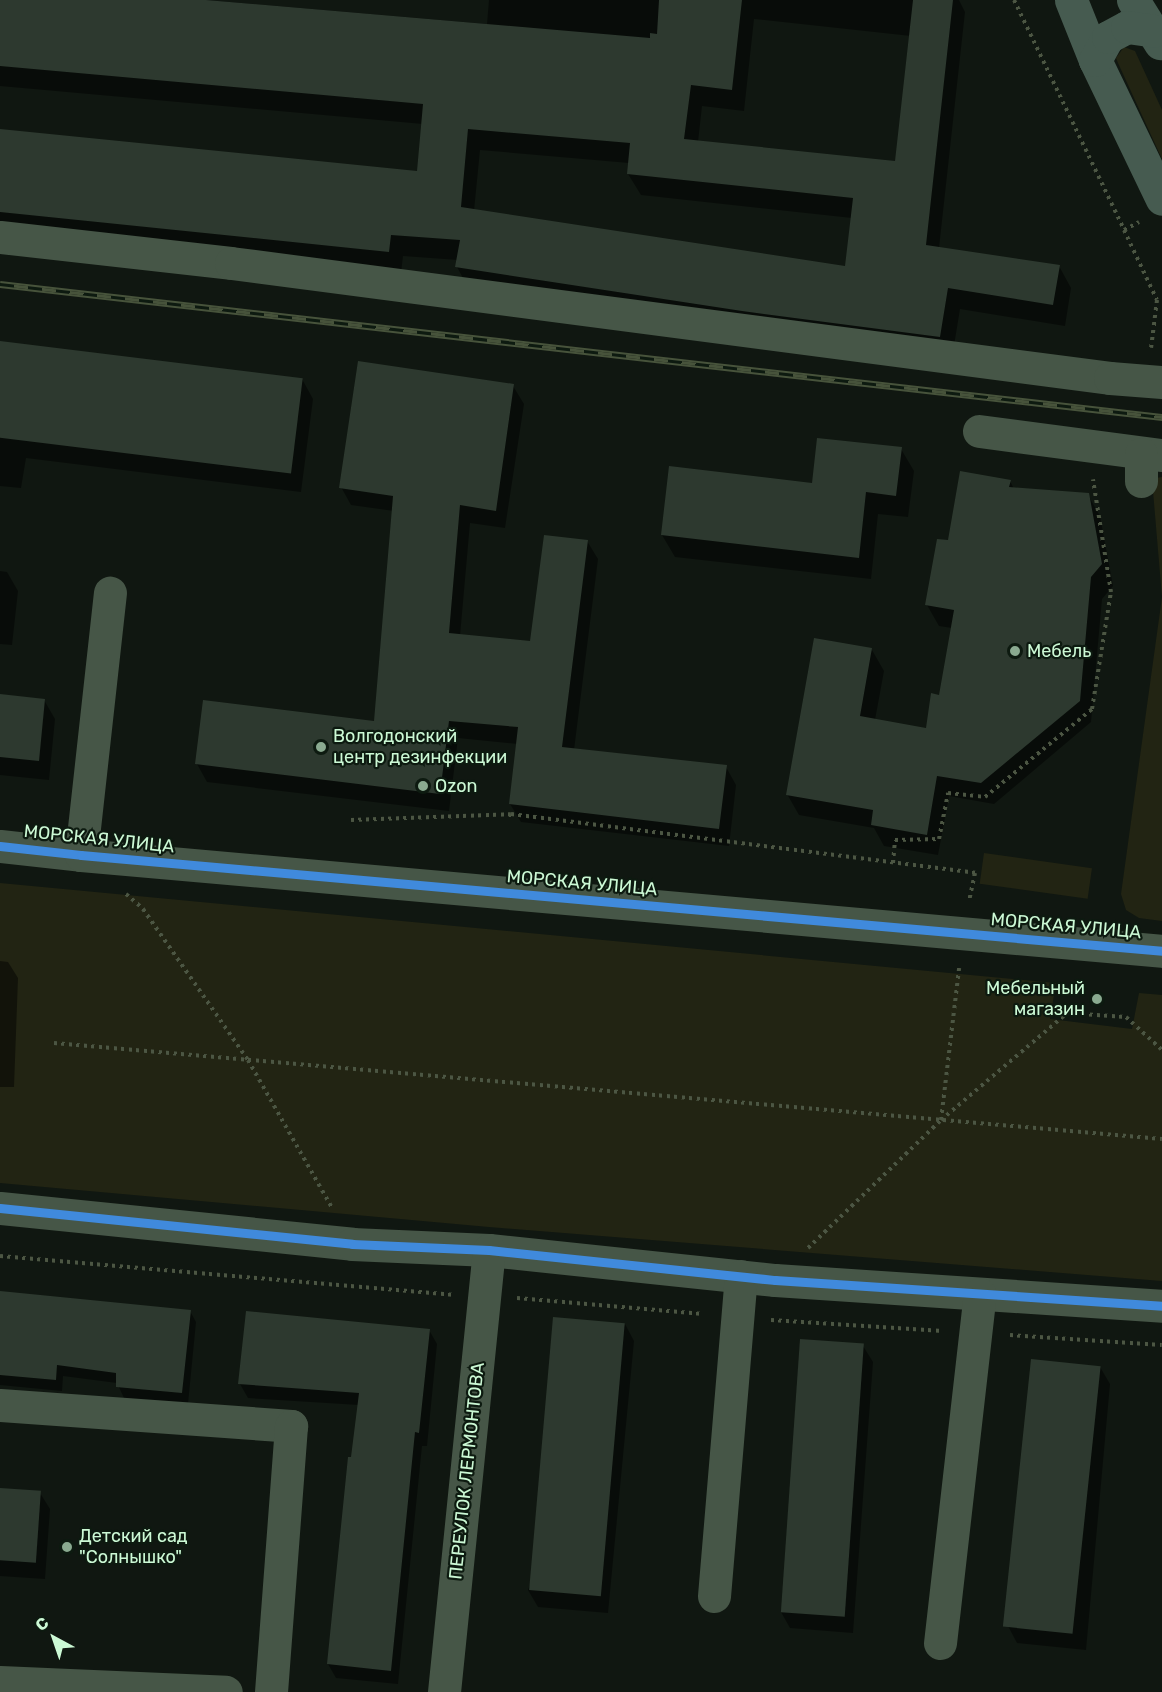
<!DOCTYPE html>
<html>
<head>
<meta charset="utf-8">
<style>
	body { margin:0 }
	#map { position:relative; width:1162px; height:1692px; overflow:hidden; background:#101711; font-family:Rubik,sans-serif }
	div>[style] { position:absolute }
	[style*='--x'] { left:calc(var(--x)*1px); top:calc(var(--y)*1px); width:calc(var(--w)*1px); rotate:calc(var(--a)*1deg) }
	.green>* { inset:0; background:#222413; transform-origin:0 0 }
	.shadow>* { inset:0; background:#0007 }
	.building>* { inset:0; background:#2d392f; transform-origin:0 0 }
	.path>* { height:4px; margin-top:-2px; transform-origin:0; background:repeating-linear-gradient(90deg,#4c5643 0 3px,transparent 0 7.5px) }
	.minor>* { height:33px; margin:-16.5px; padding:0 16.5px; transform-origin:16.5px; border-radius:16.5px; background:#465647 }
	.major>* { height:33px; margin:-16.5px; padding:0 16.5px; transform-origin:16.5px; border-radius:16.5px; background:#465b50 }
	.rail>* { height:7px; margin-top:-3.5px; transform-origin:0; background:repeating-linear-gradient(90deg,#0d1a10 0 14px,#47533b 0 28px); box-sizing:border-box; border-block:2px solid #47533b }
	.cycleway>* { height:9px; margin:-4.5px; padding:0 4.5px; transform-origin:4.5px; border-radius:4.5px; background:#408adc }
	.dots>* { width:16px; height:16px; translate:-50% -50%; box-sizing:border-box; border:3px solid #0d1a10; border-radius:50% }
	span { translate:-50% -50%; white-space:nowrap; text-align:center; line-height:1.15; -webkit-text-stroke:4.5px #0d1a10; paint-order:stroke }
	.poi-label { font-size:18px; color:#ccf9d5 }
	.left { translate:0 -50%; text-align:left }
	.right { translate:-100% -50%; text-align:right }
	.street-label { font-size:18px; color:#ccf9d5 }
	.north { position:absolute; left:24px; top:1608px; width:60px; height:60px; -webkit-text-stroke:4px #0d1a10; paint-order:stroke; rotate:320deg; font-size:16px; font-weight:700; line-height:24px; text-align:center; color:#ccf9d5 }
	.north::after { content:''; display:block; margin:auto; width:21px; height:27px; background:#ccf9d5; clip-path:polygon(50% 0,100% 100%,50% 72%,0 100%) }
</style>
</head>
<body>
<div id="map">
	<div class="green">
		<i style="clip-path:polygon(1124px 47px,1135px 51px,1162px 110px,1162px 159px,1118px 63px,1116px 58px)"></i>
		<i style="clip-path:polygon(1162px 477px,1162px 921px,1139px 918px,1126px 910px,1121px 894px,1162px 597px,1153px 491px,1156px 478px)"></i>
		<i style="left:984px;top:853px;width:109px;height:31px;rotate:8deg"></i>
		<i style="clip-path:polygon(0 883px,1056px 983px,1050px 1019px,1132px 1029px,1139px 993px,1162px 995px,1162px 1281px,489px 1227px,0 1183px)"></i>
	</div>
	<div class="shadow">
		<i style="clip-path:polygon(evenodd,0 0,206px 0,487px 24px,489px 0,959px 0,965px 12px,939px 248px,1059px 266px,1071px 288px,1065px 326px,960px 309px,952px 358px,469px 289px,457px 267px,458px 260px,403px 256px,401px 273px,0 232px,0 131px,419px 173px,423px 124px,0 86px,0 0,754px 19px,911px 36px,896px 162px,698px 142px,702px 106px,744px 111px,754px 19px,0 0,480px 150px,629px 163px,628px 174px,641px 195px,852px 218px,846px 268px,474px 211px,480px 150px)"></i>
		<i style="clip-path:polygon(0 342px,302px 379px,313px 399px,301px 492px,26px 458px,21px 488px,0 486px)"></i>
		<i style="clip-path:polygon(513px 386px,524px 404px,505px 528px,470px 523px,460px 636px,532px 643px,587px 541px,598px 559px,574px 750px,726px 767px,736px 785px,729px 846px,521px 822px,510px 804px,518px 744px,458px 738px,449px 811px,207px 782px,197px 764px,375px 722px,394px 511px,351px 505px,341px 487px)"></i>
		<i style="clip-path:polygon(901px 449px,914px 471px,908px 517px,878px 514px,871px 579px,675px 557px,662px 535px,813px 484px)"></i>
		<i style="clip-path:polygon(1010px 481px,1014px 489px,1088px 495px,1100px 516px,1113px 586px,1102px 599px,1091px 722px,994px 804px,949px 796px,938px 855px,884px 846px,874px 828px,799px 815px,787px 794px,872px 650px,884px 671px,875px 720px,927px 730px,940px 696px,952px 628px,939px 626px,927px 605px,949px 542px)"></i>
		<i style="clip-path:polygon(0 571px,7px 572px,18px 591px,12px 645px,0 644px)"></i>
		<i style="clip-path:polygon(0 696px,44px 700px,55px 719px,49px 780px,0 775px)"></i>
		<i style="clip-path:polygon(0 961px,8px 962px,18px 978px,14px 1087px,0 1087px)"></i>
		<i style="clip-path:polygon(0 1292px,190px 1311px,196px 1322px,188px 1404px,124px 1398px,117px 1383px,63px 1376px,62px 1391px,0 1385px)"></i>
		<i style="clip-path:polygon(625px 1324px,634px 1341px,608px 1613px,538px 1607px,528px 1590px)"></i>
		<i style="clip-path:polygon(429px 1330px,437px 1344px,427px 1446px,422px 1446px,398px 1684px,336px 1678px,328px 1664px,359px 1405px,248px 1398px,240px 1384px)"></i>
		<i style="clip-path:polygon(863px 1346px,873px 1362px,853px 1633px,790px 1628px,781px 1612px)"></i>
		<i style="clip-path:polygon(1100px 1367px,1110px 1384px,1086px 1650px,1017px 1643px,1008px 1626px)"></i>
		<i style="clip-path:polygon(0 1490px,40px 1493px,50px 1509px,45px 1579px,0 1576px)"></i>
	</div>
	<div class="building">
		<i style="clip-path:polygon(evenodd,0 0,206px 0,650px 38px,650px 33px,657px 34px,659px 0,742px 0,732px 90px,691px 85px,684px 139px,895px 161px,913px 0,953px 0,926px 245px,1060px 265px,1053px 305px,948px 288px,940px 337px,742px 311px,455px 267px,460px 240px,391px 235px,389px 252px,0 212px,0 129px,417px 171px,423px 104px,0 66px,0 0,468px 129px,630px 143px,627px 174px,853px 198px,845px 266px,461px 207px,468px 129px)"></i>
		<i style="left:0;top:341px;width:305px;height:96px;rotate:7deg"></i>
		<i style="clip-path:polygon(358px 361px,514px 384px,496px 511px,460px 505px,449px 633px,530px 641px,544px 535px,588px 540px,562px 747px,727px 765px,719px 829px,509px 804px,518px 727px,449px 721px,440px 794px,195px 764px,203px 700px,374px 721px,393px 496px,339px 488px)"></i>
		<i style="clip-path:polygon(817px 438px,902px 447px,896px 496px,866px 492px,859px 558px,661px 535px,669px 466px,812px 483px)"></i>
		<i style="clip-path:polygon(960px 471px,1011px 480px,1009px 487px,1089px 493px,1102px 564px,1091px 577px,1080px 701px,981px 783px,937px 776px,927px 835px,871px 825px,873px 810px,786px 795px,814px 638px,872px 648px,860px 716px,926px 728px,931px 693px,939px 695px,954px 610px,925px 605px,937px 539px,948px 540px)"></i>
		<i style="clip-path:polygon(0 694px,45px 699px,39px 761px,0 757px)"></i>
		<i style="clip-path:polygon(0 1291px,191px 1310px,182px 1393px,116px 1387px,116px 1373px,57px 1365px,56px 1380px,0 1375px)"></i>
		<i style="clip-path:polygon(246px 1311px,430px 1329px,419px 1433px,415px 1432px,391px 1671px,327px 1664px,348px 1457px,351px 1457px,359px 1393px,238px 1384px)"></i>
		<i style="left:553px;top:1317px;width:72px;height:274px;rotate:5deg"></i>
		<i style="left:800px;top:1339px;width:64px;height:274px;rotate:4deg"></i>
		<i style="left:1031px;top:1359px;width:70px;height:269px;rotate:6deg"></i>
		<i style="left:0;top:1488px;width:41px;height:72px;rotate:4deg"></i>
	</div>
	<div class="path">
		<i style="--x:1014;--y:0;--w:255;--a:64.4"></i>
		<i style="--x:1124;--y:230;--w:17;--a:-28"></i>
		<i style="--x:1124;--y:230;--w:77;--a:64.8"></i>
		<i style="--x:1157;--y:300;--w:48;--a:97.1"></i>
		<i style="--x:351;--y:820;--w:160;--a:-2.1"></i>
		<i style="--x:511;--y:814;--w:468;--a:7.2"></i>
		<i style="--x:975;--y:873;--w:29;--a:102"></i>
		<i style="--x:893;--y:863;--w:23;--a:-85"></i>
		<i style="--x:895;--y:840;--w:44;--a:-1.3"></i>
		<i style="--x:939;--y:839;--w:47;--a:-78.9"></i>
		<i style="--x:948;--y:793;--w:37;--a:6"></i>
		<i style="--x:985;--y:797;--w:139;--a:-39.4"></i>
		<i style="--x:1092;--y:709;--w:119;--a:-80.8"></i>
		<i style="--x:1111;--y:592;--w:114;--a:-99.1"></i>
		<i style="--x:126;--y:894;--w:23;--a:41"></i>
		<i style="--x:143;--y:909;--w:184;--a:55.2"></i>
		<i style="--x:248;--y:1060;--w:170;--a:60.4"></i>
		<i style="--x:54;--y:1043;--w:1112;--a:4.95"></i>
		<i style="--x:941;--y:1120;--w:153;--a:-83.2"></i>
		<i style="--x:808;--y:1248;--w:185;--a:-43.9"></i>
		<i style="--x:941;--y:1120;--w:165;--a:-40.3"></i>
		<i style="--x:1067;--y:1013;--w:59;--a:3.9"></i>
		<i style="--x:1126;--y:1017;--w:49;--a:42.5"></i>
		<i style="--x:0;--y:1256;--w:454;--a:4.9"></i>
		<i style="--x:517;--y:1298;--w:187;--a:4.9"></i>
		<i style="--x:771;--y:1320;--w:172;--a:3.7"></i>
		<i style="--x:1010;--y:1335;--w:152;--a:3.8"></i>
	</div>
	<div class="minor">
		<i style="--x:0;--y:237;--w:232;--a:6.4"></i>
		<i style="--x:231;--y:263;--w:886;--a:7.45"></i>
		<i style="--x:1110;--y:378;--w:52;--a:4.4"></i>
		<i style="--x:979;--y:431;--w:185;--a:7.5"></i>
		<i style="--x:1141;--y:454;--w:27;--a:90"></i>
		<i style="--x:0;--y:846;--w:81;--a:6.3"></i>
		<i style="--x:81;--y:855;--w:1085;--a:5.07"></i>
		<i style="--x:81;--y:855;--w:264;--a:-83.7"></i>
		<i style="--x:0;--y:1208;--w:354;--a:5.8"></i>
		<i style="--x:352;--y:1244;--w:137;--a:2.5"></i>
		<i style="--x:489;--y:1250;--w:288;--a:6"></i>
		<i style="--x:775;--y:1280;--w:388;--a:3.8"></i>
		<i style="--x:0;--y:1405;--w:292;--a:4.1"></i>
		<i style="--x:291;--y:1426;--w:267;--a:94.3"></i>
		<i style="--x:714;--y:1596;--w:321;--a:-85.2"></i>
		<i style="--x:940;--y:1643;--w:351;--a:-83.5"></i>
		<i style="--x:0;--y:1682;--w:226;--a:2.5"></i>
		<i style="--x:444;--y:1692;--w:444;--a:-84.2"></i>
	</div>
	<div class="major">
		<i style="--x:1071;--y:0;--w:65;--a:68.2"></i>
		<i style="--x:1095;--y:60;--w:154;--a:64.3"></i>
		<i style="--x:1133;--y:0;--w:51;--a:57.9"></i>
		<i style="--x:1095;--y:60;--w:26;--a:-61"></i>
		<i style="--x:1108;--y:37;--w:21;--a:-28"></i>
		<i style="--x:1127;--y:27;--w:27;--a:8"></i>
	</div>
	<div class="rail">
		<i style="--x:0;--y:284;--w:1170;--a:6.53"></i>
	</div>
	<div class="cycleway">
		<i style="--x:0;--y:846;--w:81;--a:6.3"></i>
		<i style="--x:81;--y:855;--w:1085;--a:5.07"></i>
		<i style="--x:0;--y:1208;--w:354;--a:5.8"></i>
		<i style="--x:352;--y:1244;--w:137;--a:2.5"></i>
		<i style="--x:489;--y:1250;--w:288;--a:6"></i>
		<i style="--x:775;--y:1280;--w:388;--a:3.8"></i>
	</div>
	<div class="dots">
		<i style="left:1015px;top:651px;background:#8aaa90"></i>
		<i style="left:321px;top:747px;background:#8aaa90"></i>
		<i style="left:423px;top:786px;background:#8aaa90"></i>
		<i style="left:1097px;top:999px;background:#8aaa90"></i>
		<i style="left:67px;top:1547px;background:#8aaa90"></i>
	</div>
	<div class="poi-label">
		<span class="left" style="left:1027px;top:651px">Мебель</span>
		<span class="left" style="left:333px;top:747px">Волгодонский<br>центр дезинфекции</span>
		<span class="left" style="left:435px;top:786px">Ozon</span>
		<span class="right" style="left:1085px;top:999px">Мебельный<br>магазин</span>
		<span class="left" style="left:79px;top:1547px">Детский сад<br>"Солнышко"</span>
	</div>
	<div class="street-label">
		<span style="left:99px;top:839px;rotate:6deg">МОРСКАЯ УЛИЦА</span>
		<span style="left:582px;top:883px;rotate:5deg">МОРСКАЯ УЛИЦА</span>
		<span style="left:1066px;top:926px;rotate:5deg">МОРСКАЯ УЛИЦА</span>
		<span style="left:467px;top:1471px;rotate:-84deg">ПЕРЕУЛОК ЛЕРМОНТОВА</span>
	</div>
	<div class="north">С</div>
</div>
</body>
</html>
